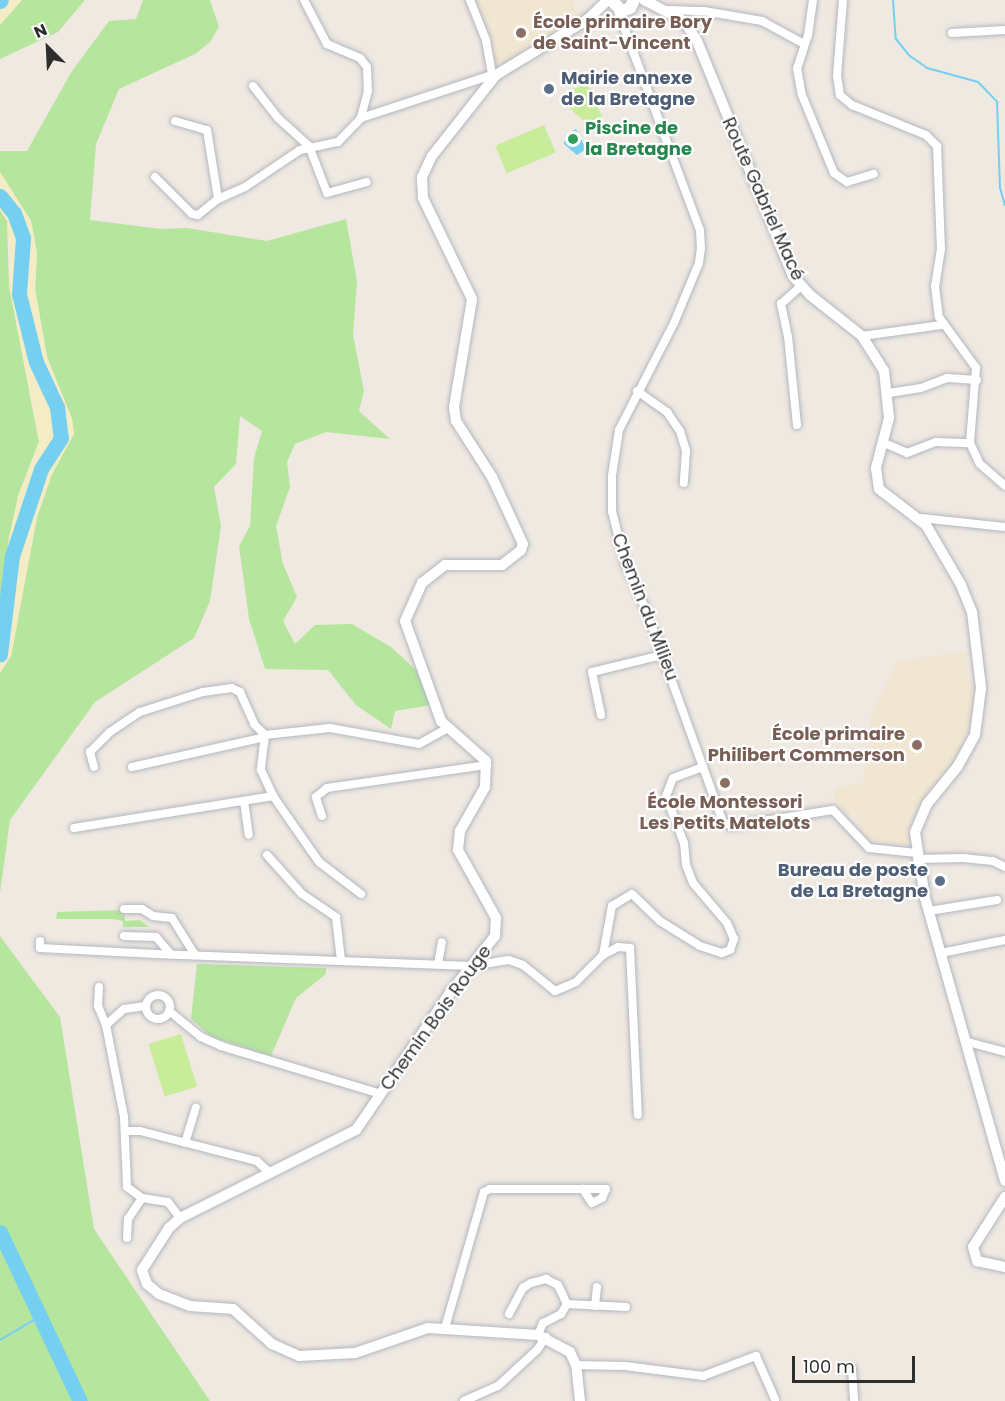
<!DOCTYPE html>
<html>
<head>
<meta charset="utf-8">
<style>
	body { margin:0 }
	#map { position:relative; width:1005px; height:1401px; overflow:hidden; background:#efe9e1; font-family:Poppins,sans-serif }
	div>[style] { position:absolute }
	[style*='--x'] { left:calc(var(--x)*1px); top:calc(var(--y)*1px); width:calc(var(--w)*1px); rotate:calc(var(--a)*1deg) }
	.education>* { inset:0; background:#f0e6d1 }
	.green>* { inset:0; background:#b6e59e }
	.sand>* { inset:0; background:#f3ecc5 }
	.pitch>* { inset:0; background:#c9ec9a; transform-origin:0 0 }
	.water>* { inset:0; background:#75cff0 }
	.stream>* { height:2px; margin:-1px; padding:0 1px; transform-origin:1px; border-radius:1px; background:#75cff0 }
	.river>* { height:15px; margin:-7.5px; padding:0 7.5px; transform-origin:7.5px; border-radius:7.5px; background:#75cff0 }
	.roads { filter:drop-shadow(0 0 2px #b4b7c1) drop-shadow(0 0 2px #b4b7c1) }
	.minor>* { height:8px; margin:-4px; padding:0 4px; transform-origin:4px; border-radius:4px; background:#fff }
	.minor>.ring { margin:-4px; padding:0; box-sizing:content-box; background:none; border:8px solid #fff; border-radius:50% }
	.tertiary>* { height:10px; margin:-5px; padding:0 5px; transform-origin:5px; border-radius:5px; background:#fff }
	.secondary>* { height:12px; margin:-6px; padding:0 6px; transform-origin:6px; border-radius:6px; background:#fff }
	.dots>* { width:16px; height:16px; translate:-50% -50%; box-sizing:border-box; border:3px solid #fff; border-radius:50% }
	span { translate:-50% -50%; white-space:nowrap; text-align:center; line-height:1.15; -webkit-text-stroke:4.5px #fff; paint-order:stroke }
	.education-label { font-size:18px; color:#785e54; font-weight:700 }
	.left { translate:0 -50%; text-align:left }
	.right { translate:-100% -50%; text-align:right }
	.service-label { font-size:18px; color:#4e5e75; font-weight:700 }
	.leisure-label { font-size:18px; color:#27864d; font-weight:700 }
	.street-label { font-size:18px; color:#2e2e2e }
	.north { position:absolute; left:18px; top:18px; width:60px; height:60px; -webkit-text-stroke:4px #fff; paint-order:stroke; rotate:336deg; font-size:16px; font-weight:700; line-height:24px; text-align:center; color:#2e2e2e }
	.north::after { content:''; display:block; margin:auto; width:21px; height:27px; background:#2e2e2e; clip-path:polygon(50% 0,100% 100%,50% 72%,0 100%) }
	.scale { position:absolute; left:792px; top:1356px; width:123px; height:27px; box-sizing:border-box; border:3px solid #2e2e2e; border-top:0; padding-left:8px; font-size:18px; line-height:21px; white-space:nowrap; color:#2e2e2e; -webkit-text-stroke:4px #fff; paint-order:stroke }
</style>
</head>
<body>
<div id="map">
	<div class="education">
		<i style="clip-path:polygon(477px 0,573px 0,579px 21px,563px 26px,563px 30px,500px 66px,493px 63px)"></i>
		<i style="clip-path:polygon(970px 651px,966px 661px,968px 680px,975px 690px,974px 712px,959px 756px,916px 811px,909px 828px,909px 846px,865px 839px,854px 812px,843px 813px,840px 802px,835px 802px,834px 788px,863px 783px,871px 715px,897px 661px)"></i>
	</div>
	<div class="green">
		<i style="clip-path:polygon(22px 0,85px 0,58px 32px,0 59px,0 25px)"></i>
		<i style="clip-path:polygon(143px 0,210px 0,219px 27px,210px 42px,195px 54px,119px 89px,96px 144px,90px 220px,161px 229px,187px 228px,267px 241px,346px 219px,357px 281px,353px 335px,364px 391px,359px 411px,390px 439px,326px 432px,295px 444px,287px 462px,290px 487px,276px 526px,283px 564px,297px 597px,283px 621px,295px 644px,315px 625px,352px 624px,391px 647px,416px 670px,432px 705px,395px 711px,391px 729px,356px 705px,328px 670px,265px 669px,249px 619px,239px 546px,250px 526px,254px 458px,262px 431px,240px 416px,236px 464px,214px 487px,221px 526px,210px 601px,194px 638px,95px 702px,10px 820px,0 893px,0 673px,11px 656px,37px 517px,52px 474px,74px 434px,72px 419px,47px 357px,35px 289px,37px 253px,31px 221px,0 172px,0 151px,27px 151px,72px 71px,109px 21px,136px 19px)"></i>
		<i style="clip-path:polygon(0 210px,7px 220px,9px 285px,39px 442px,18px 496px,0 612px)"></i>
		<i style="clip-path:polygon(124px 910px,125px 921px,140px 920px,149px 927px,123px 927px,123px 921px,112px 919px,56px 919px,57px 912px)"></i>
		<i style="clip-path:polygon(0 936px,60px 1017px,94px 1229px,210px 1401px,0 1401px)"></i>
		<i style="clip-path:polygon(197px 964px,326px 968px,326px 974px,296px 998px,271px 1056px,212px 1037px,191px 1019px)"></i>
	</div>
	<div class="sand">
		<i style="clip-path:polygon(0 0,22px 0,0 25px)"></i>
		<i style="clip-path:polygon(0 172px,31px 221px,37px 253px,35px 289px,47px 357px,72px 419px,74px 434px,52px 474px,37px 517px,11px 656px,0 673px,0 612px,9px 537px,18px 496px,39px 442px,9px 285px,11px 259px,7px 221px,0 210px)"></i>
	</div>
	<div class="pitch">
		<i style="clip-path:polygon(588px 83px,602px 117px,586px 123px,564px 103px,571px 90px)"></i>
		<i style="left:544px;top:125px;width:30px;height:53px;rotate:67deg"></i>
		<i style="left:181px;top:1034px;width:55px;height:34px;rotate:73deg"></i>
	</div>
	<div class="water">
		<i style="clip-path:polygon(576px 129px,586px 149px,577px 155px,564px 144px,566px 134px)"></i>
	</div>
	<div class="stream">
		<i style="--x:893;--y:0;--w:39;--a:86"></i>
		<i style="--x:896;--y:39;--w:22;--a:51"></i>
		<i style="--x:910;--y:56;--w:21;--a:35"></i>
		<i style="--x:927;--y:68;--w:53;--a:15.4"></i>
		<i style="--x:978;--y:82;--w:28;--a:46"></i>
		<i style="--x:997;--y:102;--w:86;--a:88"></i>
		<i style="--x:1000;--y:188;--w:18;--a:74"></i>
		<i style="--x:0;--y:1340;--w:45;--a:-30.5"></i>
	</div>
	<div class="river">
		<i style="--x:0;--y:1;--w:1;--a:-45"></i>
		<i style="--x:0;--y:196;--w:22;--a:51"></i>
		<i style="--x:14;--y:213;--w:27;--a:70"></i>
		<i style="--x:23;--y:238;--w:56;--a:94.1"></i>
		<i style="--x:19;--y:294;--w:70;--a:76"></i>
		<i style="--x:36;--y:362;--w:50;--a:65"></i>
		<i style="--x:57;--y:407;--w:31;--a:83"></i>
		<i style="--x:61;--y:438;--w:37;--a:123"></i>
		<i style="--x:41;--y:469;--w:92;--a:108.4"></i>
		<i style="--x:12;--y:556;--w:99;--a:97"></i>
		<i style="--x:0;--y:1232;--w:187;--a:64.7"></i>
	</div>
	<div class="roads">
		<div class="minor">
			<i style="--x:304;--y:0;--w:50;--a:62.4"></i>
			<i style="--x:327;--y:44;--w:36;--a:23"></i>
			<i style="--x:360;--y:58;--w:11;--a:52"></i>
			<i style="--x:367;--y:67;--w:24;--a:88"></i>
			<i style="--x:368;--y:91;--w:28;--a:105"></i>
			<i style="--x:470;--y:0;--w:43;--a:68.2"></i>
			<i style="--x:486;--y:40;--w:35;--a:80"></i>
			<i style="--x:813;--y:0;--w:35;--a:98"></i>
			<i style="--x:808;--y:35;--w:35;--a:108"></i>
			<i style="--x:797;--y:68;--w:27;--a:80"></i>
			<i style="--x:802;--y:95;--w:84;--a:67.7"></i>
			<i style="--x:834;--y:173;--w:16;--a:35"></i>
			<i style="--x:847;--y:182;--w:28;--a:-17"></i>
			<i style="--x:843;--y:0;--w:76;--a:94.5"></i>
			<i style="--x:837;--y:76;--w:19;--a:81"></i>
			<i style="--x:840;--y:95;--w:16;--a:40"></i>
			<i style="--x:852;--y:105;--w:80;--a:22.1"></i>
			<i style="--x:926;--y:135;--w:16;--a:45"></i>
			<i style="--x:937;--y:146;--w:103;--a:87.8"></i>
			<i style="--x:941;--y:249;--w:37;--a:99"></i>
			<i style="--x:935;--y:286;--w:31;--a:83"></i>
			<i style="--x:939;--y:317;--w:63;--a:54"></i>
			<i style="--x:976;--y:368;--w:75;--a:94.6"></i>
			<i style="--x:970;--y:443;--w:23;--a:65"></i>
			<i style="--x:980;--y:464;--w:33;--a:41"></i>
			<i style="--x:668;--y:10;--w:36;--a:2"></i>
			<i style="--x:704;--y:11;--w:59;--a:9.8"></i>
			<i style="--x:762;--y:21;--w:48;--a:28.7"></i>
			<i style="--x:618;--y:11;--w:234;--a:69.5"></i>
			<i style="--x:700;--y:230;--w:18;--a:87"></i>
			<i style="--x:701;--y:248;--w:15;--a:98"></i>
			<i style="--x:699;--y:263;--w:65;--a:112.6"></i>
			<i style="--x:674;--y:323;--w:120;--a:117.2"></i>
			<i style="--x:619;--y:430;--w:47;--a:98.7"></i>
			<i style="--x:612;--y:476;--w:35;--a:90"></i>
			<i style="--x:612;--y:511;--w:54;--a:76"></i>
			<i style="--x:625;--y:563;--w:57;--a:66.1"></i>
			<i style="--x:648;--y:615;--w:220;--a:70.1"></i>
			<i style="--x:723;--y:822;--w:10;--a:24"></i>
			<i style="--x:732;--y:826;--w:102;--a:-9"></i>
			<i style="--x:833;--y:810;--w:52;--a:46.5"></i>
			<i style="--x:869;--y:848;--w:48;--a:5.9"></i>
			<i style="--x:952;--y:33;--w:53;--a:-3.2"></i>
			<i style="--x:253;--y:86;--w:41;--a:52"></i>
			<i style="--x:278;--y:118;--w:42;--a:42.1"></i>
			<i style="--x:309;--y:146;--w:50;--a:69"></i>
			<i style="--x:327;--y:193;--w:41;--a:-15.4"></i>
			<i style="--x:175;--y:121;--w:33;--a:16"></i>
			<i style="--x:207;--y:130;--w:70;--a:80.9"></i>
			<i style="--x:218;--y:199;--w:30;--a:-24"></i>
			<i style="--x:245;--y:187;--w:66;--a:-33.9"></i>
			<i style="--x:300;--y:150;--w:39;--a:-12"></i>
			<i style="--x:338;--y:142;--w:33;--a:-46"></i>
			<i style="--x:361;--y:118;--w:135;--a:-18.2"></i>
			<i style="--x:155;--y:177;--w:52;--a:45"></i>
			<i style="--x:192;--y:214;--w:6;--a:9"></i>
			<i style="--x:198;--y:215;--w:26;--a:-39"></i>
			<i style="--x:862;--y:336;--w:80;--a:-7.9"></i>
			<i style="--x:637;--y:391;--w:37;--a:35"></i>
			<i style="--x:667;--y:412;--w:23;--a:56"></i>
			<i style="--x:680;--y:431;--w:21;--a:73"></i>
			<i style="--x:686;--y:451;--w:32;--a:94"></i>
			<i style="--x:889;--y:393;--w:32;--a:-9"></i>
			<i style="--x:921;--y:388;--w:28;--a:-21"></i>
			<i style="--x:947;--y:378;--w:30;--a:4"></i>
			<i style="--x:797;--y:425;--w:88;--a:-95.8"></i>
			<i style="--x:788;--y:337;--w:34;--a:-102"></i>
			<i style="--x:781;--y:304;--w:25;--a:-42"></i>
			<i style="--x:884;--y:443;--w:25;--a:23"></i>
			<i style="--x:907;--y:453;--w:31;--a:-21"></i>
			<i style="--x:936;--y:442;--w:34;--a:2"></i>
			<i style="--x:921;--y:518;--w:84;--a:6.1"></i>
			<i style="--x:601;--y:715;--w:44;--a:-101.8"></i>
			<i style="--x:592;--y:672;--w:73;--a:-13.5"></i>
			<i style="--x:265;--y:735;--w:35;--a:97"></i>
			<i style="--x:261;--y:770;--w:29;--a:65"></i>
			<i style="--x:273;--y:796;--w:80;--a:55.1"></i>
			<i style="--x:319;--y:862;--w:53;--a:37.3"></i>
			<i style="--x:265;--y:735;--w:65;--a:-6.1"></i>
			<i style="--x:330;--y:728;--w:90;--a:10.2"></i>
			<i style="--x:419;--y:744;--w:33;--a:-29"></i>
			<i style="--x:94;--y:767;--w:16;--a:-105"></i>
			<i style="--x:90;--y:752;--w:28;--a:-45"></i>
			<i style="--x:110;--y:732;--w:36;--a:-34"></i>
			<i style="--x:140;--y:712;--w:66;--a:-17.6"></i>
			<i style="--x:203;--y:692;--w:29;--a:-8"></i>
			<i style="--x:232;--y:688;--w:9;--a:27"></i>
			<i style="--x:240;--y:692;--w:35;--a:66"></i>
			<i style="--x:254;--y:724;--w:16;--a:45"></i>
			<i style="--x:132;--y:767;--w:136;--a:-12.7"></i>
			<i style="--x:244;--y:801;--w:34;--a:82"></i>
			<i style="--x:322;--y:816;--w:20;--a:-108"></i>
			<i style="--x:316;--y:797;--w:14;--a:-39"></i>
			<i style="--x:327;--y:788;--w:162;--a:-8.2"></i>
			<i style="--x:74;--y:828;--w:202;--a:-9.1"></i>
			<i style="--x:267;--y:855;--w:52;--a:48.1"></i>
			<i style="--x:302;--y:894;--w:41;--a:34.1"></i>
			<i style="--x:336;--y:917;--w:43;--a:83.4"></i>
			<i style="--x:917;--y:859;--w:46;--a:-1.2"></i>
			<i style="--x:963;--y:858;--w:30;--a:6"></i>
			<i style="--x:993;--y:861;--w:13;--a:27"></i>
			<i style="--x:124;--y:909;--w:18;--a:0"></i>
			<i style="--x:142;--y:909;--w:13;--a:32"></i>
			<i style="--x:153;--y:916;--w:19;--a:6"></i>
			<i style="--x:172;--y:918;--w:44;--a:58.1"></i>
			<i style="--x:929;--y:911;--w:69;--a:-9.2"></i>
			<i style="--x:124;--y:936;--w:32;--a:2"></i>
			<i style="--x:156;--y:937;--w:23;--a:49"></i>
			<i style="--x:40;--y:941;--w:7;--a:90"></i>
			<i style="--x:40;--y:948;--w:116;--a:3"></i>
			<i style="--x:156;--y:954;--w:315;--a:2.2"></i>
			<i style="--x:471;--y:966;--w:38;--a:-9"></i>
			<i style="--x:509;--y:960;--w:15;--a:20"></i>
			<i style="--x:523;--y:965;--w:41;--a:39.1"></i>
			<i style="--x:555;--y:991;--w:23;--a:-23"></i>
			<i style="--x:576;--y:982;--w:38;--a:-45"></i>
			<i style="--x:603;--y:955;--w:50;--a:-79.6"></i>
			<i style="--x:612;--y:906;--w:23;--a:-31"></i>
			<i style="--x:632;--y:894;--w:39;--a:44"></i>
			<i style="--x:660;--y:921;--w:47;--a:32"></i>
			<i style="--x:700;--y:946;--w:23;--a:18"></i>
			<i style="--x:722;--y:953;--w:9;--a:-21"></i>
			<i style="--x:730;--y:950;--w:12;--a:-70"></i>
			<i style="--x:734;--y:939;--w:17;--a:-114"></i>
			<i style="--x:727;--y:923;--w:52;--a:-130.4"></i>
			<i style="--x:693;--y:883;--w:19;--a:-111"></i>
			<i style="--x:686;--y:865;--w:22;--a:-95"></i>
			<i style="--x:684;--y:843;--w:50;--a:-111"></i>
			<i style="--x:666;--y:796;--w:19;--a:-69"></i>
			<i style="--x:673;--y:778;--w:32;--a:-20"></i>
			<i style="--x:941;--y:953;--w:65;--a:-11.5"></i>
			<i style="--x:603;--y:955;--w:17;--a:-28"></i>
			<i style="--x:618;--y:947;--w:12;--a:5"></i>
			<i style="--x:630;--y:948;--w:167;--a:87.3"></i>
			<i style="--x:438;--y:964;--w:22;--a:-80"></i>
			<i style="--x:99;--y:987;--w:19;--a:93"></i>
			<i style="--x:98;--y:1006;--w:21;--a:67"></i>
			<i style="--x:106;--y:1025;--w:94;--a:78.9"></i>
			<i style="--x:124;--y:1117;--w:70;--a:87.5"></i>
			<i style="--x:127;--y:1187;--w:19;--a:36"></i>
			<i style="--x:142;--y:1198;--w:26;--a:9"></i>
			<i style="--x:168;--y:1202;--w:20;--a:53"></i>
			<i class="ring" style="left:146px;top:995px;width:16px;height:16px"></i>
			<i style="--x:169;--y:1011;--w:41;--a:39.1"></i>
			<i style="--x:201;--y:1037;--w:22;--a:24"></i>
			<i style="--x:221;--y:1046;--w:167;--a:16.7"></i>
			<i style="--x:106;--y:1025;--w:24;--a:-42"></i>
			<i style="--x:124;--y:1009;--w:22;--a:-8"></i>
			<i style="--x:968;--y:1042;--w:38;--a:15"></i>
			<i style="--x:126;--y:1131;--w:14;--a:0"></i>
			<i style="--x:140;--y:1131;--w:121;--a:14.4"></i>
			<i style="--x:257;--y:1161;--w:18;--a:43"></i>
			<i style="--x:185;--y:1143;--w:37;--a:-73"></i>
			<i style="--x:127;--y:1238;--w:19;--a:-87"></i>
			<i style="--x:128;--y:1219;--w:25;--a:-56"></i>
			<i style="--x:567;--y:1304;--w:59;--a:2.9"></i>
			<i style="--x:595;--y:1306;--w:19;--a:-84"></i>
			<i style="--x:509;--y:1314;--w:30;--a:-62"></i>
			<i style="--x:523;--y:1288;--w:9;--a:-32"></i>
			<i style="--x:531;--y:1283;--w:16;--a:-15"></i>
			<i style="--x:546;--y:1279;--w:13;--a:27"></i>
			<i style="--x:558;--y:1285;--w:21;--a:65"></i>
			<i style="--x:567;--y:1304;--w:12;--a:121"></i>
			<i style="--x:561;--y:1314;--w:20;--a:153"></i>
			<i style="--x:543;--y:1323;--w:13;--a:113"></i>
			<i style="--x:445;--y:1328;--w:141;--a:-74"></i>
			<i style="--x:484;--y:1192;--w:7;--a:-27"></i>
			<i style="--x:490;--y:1189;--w:116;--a:0"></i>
			<i style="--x:606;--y:1189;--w:10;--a:114"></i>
			<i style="--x:602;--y:1198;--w:11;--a:153"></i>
			<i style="--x:592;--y:1203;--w:17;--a:-123"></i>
			<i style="--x:576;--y:1365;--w:49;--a:1.2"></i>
			<i style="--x:625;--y:1366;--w:79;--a:7.3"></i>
			<i style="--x:703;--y:1376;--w:57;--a:-20.7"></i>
			<i style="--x:756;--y:1356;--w:47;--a:66.2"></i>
			<i style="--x:852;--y:1369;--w:32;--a:86"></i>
			<i style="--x:464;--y:1401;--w:37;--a:-24"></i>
			<i style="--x:498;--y:1386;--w:53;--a:-42.7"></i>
			<i style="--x:537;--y:1350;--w:16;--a:-55"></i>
		</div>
		<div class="tertiary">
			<i style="--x:644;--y:0;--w:45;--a:27.7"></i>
			<i style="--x:684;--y:21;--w:24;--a:57"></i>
			<i style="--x:697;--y:41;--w:254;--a:67.8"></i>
			<i style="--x:793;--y:276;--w:25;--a:48"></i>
			<i style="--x:810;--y:295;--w:66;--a:38.3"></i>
			<i style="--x:862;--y:336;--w:41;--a:57.8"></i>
			<i style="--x:884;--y:371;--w:47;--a:83.9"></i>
			<i style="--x:889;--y:418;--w:52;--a:104.6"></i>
			<i style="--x:876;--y:468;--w:21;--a:82"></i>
			<i style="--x:879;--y:489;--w:59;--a:37.5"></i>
			<i style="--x:926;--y:525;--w:69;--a:59.7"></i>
			<i style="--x:961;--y:585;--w:29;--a:68"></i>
			<i style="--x:972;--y:612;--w:77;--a:83.2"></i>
			<i style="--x:981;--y:688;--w:47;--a:97.3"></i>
			<i style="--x:975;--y:735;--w:35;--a:119"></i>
			<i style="--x:958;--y:766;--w:49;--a:129.2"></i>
			<i style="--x:927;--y:804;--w:30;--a:113"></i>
			<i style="--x:915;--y:832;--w:67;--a:81.4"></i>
			<i style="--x:925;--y:898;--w:294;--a:74.2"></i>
			<i style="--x:1005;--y:1197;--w:59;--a:122.6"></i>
			<i style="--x:973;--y:1247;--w:15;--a:74"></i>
			<i style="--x:977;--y:1261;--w:29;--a:12"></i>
			<i style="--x:580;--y:1401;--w:36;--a:-96"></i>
			<i style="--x:576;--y:1365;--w:14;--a:-115"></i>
			<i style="--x:570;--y:1352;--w:36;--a:-152"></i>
			<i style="--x:538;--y:1335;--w:110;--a:-176.4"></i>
			<i style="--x:428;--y:1328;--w:77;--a:161.1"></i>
			<i style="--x:355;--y:1353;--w:56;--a:176.9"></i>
			<i style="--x:299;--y:1356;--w:30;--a:-156"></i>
			<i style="--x:272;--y:1344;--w:52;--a:-138.1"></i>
			<i style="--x:233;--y:1309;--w:43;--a:-176"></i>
			<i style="--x:190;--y:1306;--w:33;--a:-159"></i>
			<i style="--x:159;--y:1294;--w:16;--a:-140"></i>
			<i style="--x:147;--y:1284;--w:15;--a:-110"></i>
			<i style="--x:142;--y:1270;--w:50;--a:-57.3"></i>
			<i style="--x:169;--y:1228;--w:15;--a:-42"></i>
			<i style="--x:180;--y:1218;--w:197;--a:-26.6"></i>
			<i style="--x:356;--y:1130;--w:165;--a:-55.6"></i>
			<i style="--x:449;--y:994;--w:74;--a:-51.6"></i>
			<i style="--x:495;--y:936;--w:18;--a:-87"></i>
			<i style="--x:496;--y:918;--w:78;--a:-119.2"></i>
			<i style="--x:458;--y:850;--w:19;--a:-84"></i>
			<i style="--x:460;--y:831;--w:51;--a:-60.4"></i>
			<i style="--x:485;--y:787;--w:26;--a:-88"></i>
			<i style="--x:486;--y:761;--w:60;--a:-138.4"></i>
			<i style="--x:441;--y:721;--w:106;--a:-109.8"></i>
			<i style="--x:405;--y:621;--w:42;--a:-65.9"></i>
			<i style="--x:422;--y:583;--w:29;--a:-38"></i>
			<i style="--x:445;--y:565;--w:57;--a:0"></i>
			<i style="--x:502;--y:565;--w:24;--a:-38"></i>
			<i style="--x:521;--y:550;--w:6;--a:-72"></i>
			<i style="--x:523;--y:544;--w:74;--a:-114.8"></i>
			<i style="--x:492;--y:477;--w:67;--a:-122.7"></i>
			<i style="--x:456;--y:421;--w:14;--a:-98"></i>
			<i style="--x:454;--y:407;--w:109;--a:-80.5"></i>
			<i style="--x:472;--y:299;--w:112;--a:-115.9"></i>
			<i style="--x:423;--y:198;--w:21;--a:-93"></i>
			<i style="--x:422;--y:177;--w:23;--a:-65"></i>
			<i style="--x:432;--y:156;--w:103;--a:-51.7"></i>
			<i style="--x:496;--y:75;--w:108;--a:-31.3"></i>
			<i style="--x:588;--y:19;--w:28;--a:-44"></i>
		</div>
		<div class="secondary">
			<i style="--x:611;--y:0;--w:16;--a:45"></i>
			<i style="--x:622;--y:11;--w:9;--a:-21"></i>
			<i style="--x:630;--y:8;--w:9;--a:-63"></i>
		</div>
	</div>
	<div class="dots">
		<i style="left:521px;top:33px;background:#8d6e63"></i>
		<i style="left:549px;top:89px;background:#5c6f8a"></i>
		<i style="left:573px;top:139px;background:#2e9e5b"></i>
		<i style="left:917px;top:745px;background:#8d6e63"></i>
		<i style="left:725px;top:783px;background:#8d6e63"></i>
		<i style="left:940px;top:881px;background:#5c6f8a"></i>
	</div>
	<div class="education-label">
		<span class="left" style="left:533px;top:33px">École primaire Bory<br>de Saint-Vincent</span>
		<span class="right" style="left:905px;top:745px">École primaire<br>Philibert Commerson</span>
		<span style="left:725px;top:813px">École Montessori<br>Les Petits Matelots</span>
	</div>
	<div class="service-label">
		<span class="left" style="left:561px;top:89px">Mairie annexe<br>de la Bretagne</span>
		<span class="right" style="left:928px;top:881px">Bureau de poste<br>de La Bretagne</span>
	</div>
	<div class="leisure-label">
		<span class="left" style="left:585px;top:139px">Piscine de<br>la Bretagne</span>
	</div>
	<div class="street-label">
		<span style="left:763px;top:199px;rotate:66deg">Route Gabriel Macé</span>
		<span style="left:645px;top:607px;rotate:69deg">Chemin du Milieu</span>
		<span style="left:436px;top:1018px;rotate:-54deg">Chemin Bois Rouge</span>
	</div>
	<div class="north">N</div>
	<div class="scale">100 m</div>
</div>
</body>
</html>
